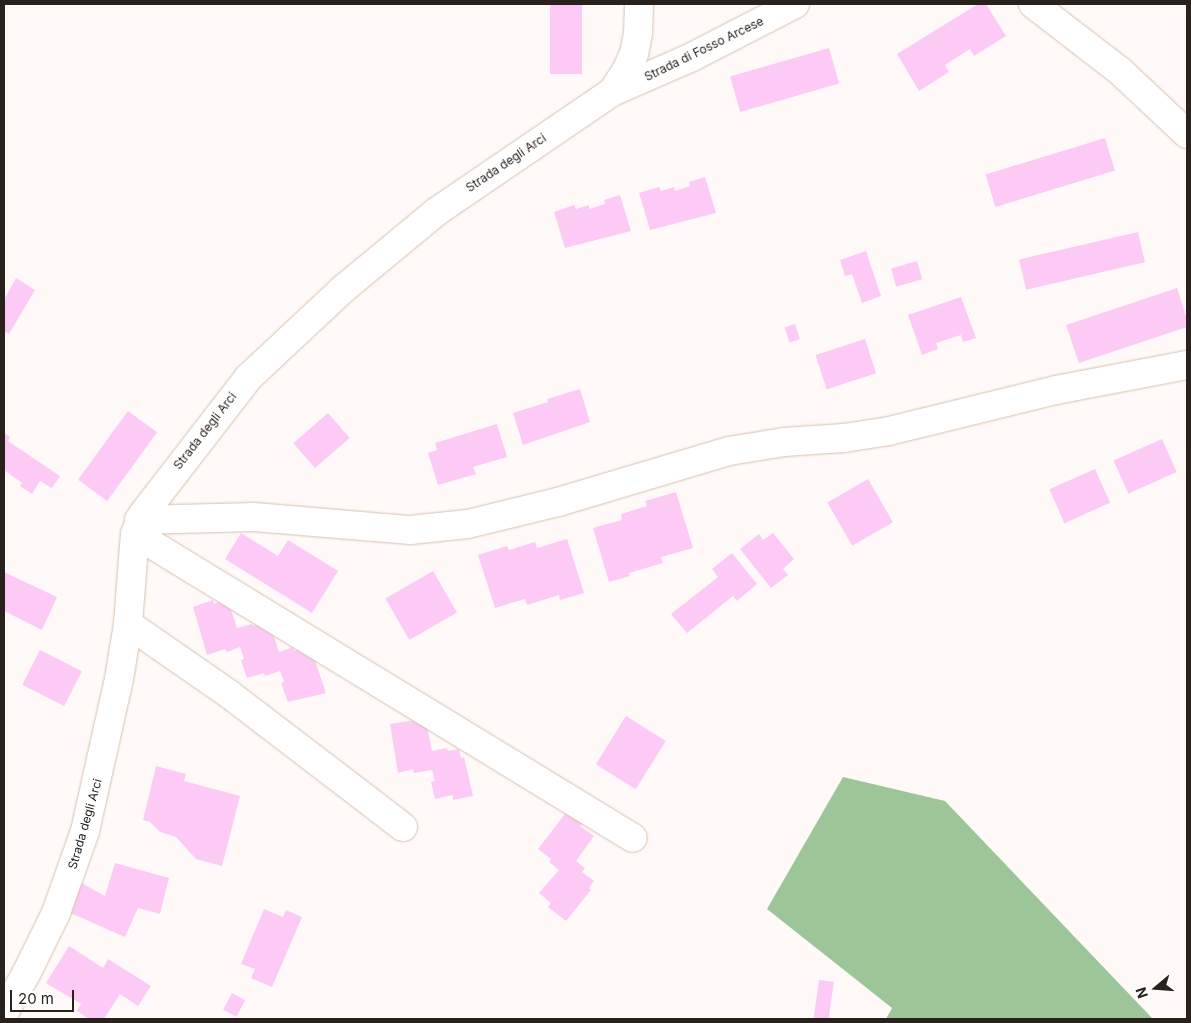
<!DOCTYPE html>
<html>
<head>
<meta charset="utf-8">
<style>
	body { margin:0 }
	#map { position:relative; width:1191px; height:1023px; overflow:hidden; background:#fffaf7; font-family:Inter,sans-serif }
	div>[style] { position:absolute }
	[style*='--x'] { left:calc(var(--x)*1px); top:calc(var(--y)*1px); width:calc(var(--w)*1px); rotate:calc(var(--a)*1deg) }
	.forest>* { inset:0; background:#9cc698 }
	.building>* { inset:0; background:#fccaf4; transform-origin:0 0 }
	.roads { filter:drop-shadow(0 0 1px #d6c0b0) drop-shadow(0 0 1px #d6c0b0) }
	.minor>* { height:28px; margin:-14px; padding:0 14px; transform-origin:14px; border-radius:14px; background:#fff }
	span { translate:-50% -50%; white-space:nowrap; text-align:center; line-height:1.15; -webkit-text-stroke:4.5px #fff; paint-order:stroke }
	.street-label { font-size:12px; color:#29211b }
	.frame { position:absolute; inset:0; border:5px solid #29211b; pointer-events:none }
	.north { position:absolute; left:1131px; top:963px; width:50px; height:50px; -webkit-text-stroke:4px #fff; paint-order:stroke; rotate:252deg; font-size:14px; font-weight:700; line-height:20px; text-align:center; color:#29211b }
	.north::after { content:''; display:block; margin:auto; width:18px; height:22px; background:#29211b; clip-path:polygon(50% 0,100% 100%,50% 72%,0 100%) }
	.scale { position:absolute; left:10px; top:990px; width:64px; height:22px; box-sizing:border-box; border:2px solid #29211b; border-top:0; padding-left:6px; font-size:15px; line-height:18px; white-space:nowrap; color:#29211b; -webkit-text-stroke:4px #fff; paint-order:stroke }
</style>
</head>
<body>
<div id="map">
	<div class="forest">
		<i style="clip-path:polygon(843px 777px,945px 801px,1152px 1018px,886px 1019px,892px 1008px,767px 909px)"></i>
	</div>
	<div class="building">
		<i style="left:550px;top:4px;width:32px;height:70px"></i>
		<i style="clip-path:polygon(978px 4px,986px 4px,1006px 36px,974px 56px,970px 49px,945px 65px,949px 72px,919px 91px,897px 54px)"></i>
		<i style="left:829px;top:48px;width:37px;height:103px;rotate:74deg"></i>
		<i style="left:1105px;top:138px;width:34px;height:125px;rotate:73deg"></i>
		<i style="clip-path:polygon(705px 177px,716px 213px,650px 230px,639px 193px,659px 187px,661px 191px,674px 187px,675px 191px,690px 186px,689px 182px)"></i>
		<i style="clip-path:polygon(620px 195px,631px 231px,565px 248px,554px 212px,574px 205px,576px 209px,589px 205px,589px 209px,605px 204px,604px 200px)"></i>
		<i style="left:1138px;top:232px;width:31px;height:122px;rotate:77deg"></i>
		<i style="clip-path:polygon(866px 251px,881px 296px,862px 303px,852px 274px,845px 276px,840px 260px)"></i>
		<i style="left:917px;top:261px;width:19px;height:27px;rotate:74deg"></i>
		<i style="clip-path:polygon(16px 278px,35px 290px,9px 334px,4px 331px,4px 300px)"></i>
		<i style="clip-path:polygon(1177px 288px,1187px 319px,1187px 327px,1079px 363px,1066px 325px)"></i>
		<i style="clip-path:polygon(961px 297px,976px 338px,963px 342px,961px 335px,936px 343px,938px 349px,922px 355px,908px 315px)"></i>
		<i style="left:795px;top:324px;width:16px;height:11px;rotate:72deg"></i>
		<i style="left:865px;top:339px;width:36px;height:52px;rotate:72deg"></i>
		<i style="clip-path:polygon(580px 389px,590px 422px,523px 445px,513px 413px,548px 402px,547px 399px)"></i>
		<i style="left:128px;top:411px;width:36px;height:85px;rotate:36deg"></i>
		<i style="left:328px;top:413px;width:33px;height:46px;rotate:49deg"></i>
		<i style="clip-path:polygon(497px 424px,507px 457px,473px 467px,476px 474px,438px 485px,428px 453px,437px 450px,435px 443px)"></i>
		<i style="clip-path:polygon(4px 433px,10px 437px,8px 441px,60px 476px,52px 488px,40px 481px,32px 494px,20px 486px,22px 483px,4px 470px)"></i>
		<i style="left:1162px;top:439px;width:36px;height:53px;rotate:66deg"></i>
		<i style="left:1095px;top:469px;width:37px;height:50px;rotate:66deg"></i>
		<i style="left:868px;top:479px;width:50px;height:47px;rotate:60deg"></i>
		<i style="clip-path:polygon(676px 492px,693px 548px,661px 557px,663px 563px,629px 573px,630px 576px,609px 582px,593px 528px,622px 520px,621px 514px,647px 506px,645px 501px)"></i>
		<i style="clip-path:polygon(241px 533px,278px 556px,288px 540px,338px 571px,312px 613px,225px 559px)"></i>
		<i style="clip-path:polygon(773px 533px,794px 559px,783px 569px,788px 575px,771px 588px,740px 549px,759px 534px,763px 540px)"></i>
		<i style="clip-path:polygon(567px 539px,584px 593px,560px 600px,559px 595px,527px 605px,525px 599px,495px 608px,478px 555px,507px 546px,509px 550px,535px 542px,537px 548px)"></i>
		<i style="clip-path:polygon(732px 553px,757px 584px,737px 601px,733px 596px,687px 633px,671px 614px,718px 577px,712px 569px)"></i>
		<i style="left:433px;top:571px;width:48px;height:55px;rotate:60deg"></i>
		<i style="clip-path:polygon(4px 572px,57px 597px,42px 630px,4px 611px)"></i>
		<i style="clip-path:polygon(213px 600px,214px 604px,223px 600px,226px 607px,230px 606px,237px 628px,252px 624px,253px 626px,265px 622px,270px 624px,279px 652px,293px 647px,294px 651px,306px 646px,312px 652px,326px 693px,288px 702px,281px 683px,284px 682px,280px 671px,265px 676px,264px 673px,247px 678px,241px 660px,244px 659px,240px 647px,227px 652px,225px 649px,207px 655px,193px 607px)"></i>
		<i style="left:40px;top:650px;width:47px;height:39px;rotate:27deg"></i>
		<i style="left:626px;top:716px;width:47px;height:57px;rotate:32deg"></i>
		<i style="clip-path:polygon(422px 719px,424px 727px,427px 726px,432px 751px,447px 748px,448px 751px,459px 749px,461px 758px,464px 757px,473px 796px,453px 800px,453px 795px,435px 799px,431px 782px,435px 781px,432px 770px,414px 773px,413px 769px,398px 773px,390px 724px)"></i>
		<i style="clip-path:polygon(156px 766px,186px 774px,184px 781px,240px 796px,222px 866px,196px 859px,176px 837px,160px 832px,150px 822px,143px 820px)"></i>
		<i style="clip-path:polygon(568px 810px,583px 823px,580px 826px,594px 836px,576px 861px,585px 868px,582px 872px,594px 881px,589px 888px,591px 890px,566px 921px,548px 907px,551px 903px,539px 893px,559px 870px,549px 862px,551px 859px,538px 849px)"></i>
		<i style="clip-path:polygon(115px 863px,169px 878px,160px 914px,138px 908px,125px 937px,66px 911px,78px 881px,105px 896px)"></i>
		<i style="clip-path:polygon(264px 909px,283px 917px,286px 910px,302px 917px,272px 987px,251px 978px,255px 969px,241px 964px)"></i>
		<i style="clip-path:polygon(69px 946px,103px 968px,108px 959px,151px 986px,138px 1006px,120px 994px,104px 1019px,89px 1019px,77px 1011px,81px 1004px,46px 983px)"></i>
		<i style="left:819px;top:980px;width:15px;height:39px;rotate:8deg"></i>
		<i style="left:232px;top:993px;width:15px;height:19px;rotate:28deg"></i>
	</div>
	<div class="roads">
		<div class="minor">
			<i style="--x:1033;--y:4;--w:110;--a:37.6"></i>
			<i style="--x:1120;--y:71;--w:92;--a:43.2"></i>
			<i style="--x:612;--y:92;--w:85;--a:-23.6"></i>
			<i style="--x:690;--y:58;--w:118;--a:-27.2"></i>
			<i style="--x:139;--y:520;--w:115;--a:-1.5"></i>
			<i style="--x:254;--y:517;--w:157;--a:4.8"></i>
			<i style="--x:410;--y:530;--w:58;--a:-5.9"></i>
			<i style="--x:468;--y:524;--w:93;--a:-13.7"></i>
			<i style="--x:558;--y:502;--w:178;--a:-16.6"></i>
			<i style="--x:729;--y:451;--w:56;--a:-9.3"></i>
			<i style="--x:784;--y:442;--w:60;--a:-3.8"></i>
			<i style="--x:844;--y:438;--w:46;--a:-8.8"></i>
			<i style="--x:889;--y:431;--w:172;--a:-13.8"></i>
			<i style="--x:1056;--y:390;--w:133;--a:-10.8"></i>
			<i style="--x:135;--y:534;--w:583;--a:31.4"></i>
			<i style="--x:128;--y:624;--w:123;--a:34.7"></i>
			<i style="--x:229;--y:694;--w:219;--a:37.4"></i>
			<i style="--x:4;--y:1013;--w:47;--a:-60.7"></i>
			<i style="--x:27;--y:972;--w:66;--a:-63.8"></i>
			<i style="--x:56;--y:913;--w:87;--a:-70.5"></i>
			<i style="--x:85;--y:831;--w:156;--a:-77.4"></i>
			<i style="--x:119;--y:679;--w:56;--a:-80.7"></i>
			<i style="--x:128;--y:624;--w:90;--a:-85.6"></i>
			<i style="--x:135;--y:534;--w:22;--a:-68"></i>
			<i style="--x:143;--y:514;--w:172;--a:-52.3"></i>
			<i style="--x:248;--y:378;--w:130;--a:-43.1"></i>
			<i style="--x:343;--y:289;--w:121;--a:-39.6"></i>
			<i style="--x:436;--y:212;--w:213;--a:-34.3"></i>
			<i style="--x:612;--y:92;--w:25;--a:-56"></i>
			<i style="--x:626;--y:71;--w:19;--a:-65"></i>
			<i style="--x:634;--y:54;--w:20;--a:-79"></i>
			<i style="--x:638;--y:34;--w:30;--a:-88"></i>
		</div>
	</div>
	<div class="street-label">
		<span style="left:704px;top:49px;rotate:-26deg">Strada di Fosso Arcese</span>
		<span style="left:506px;top:163px;rotate:-34deg">Strada degli Arci</span>
		<span style="left:205px;top:431px;rotate:-52deg">Strada degli Arci</span>
		<span style="left:85px;top:824px;rotate:-74deg">Strada degli Arci</span>
	</div>
	<div class="frame"></div>
	<div class="north">N</div>
	<div class="scale">20 m</div>
</div>
</body>
</html>
